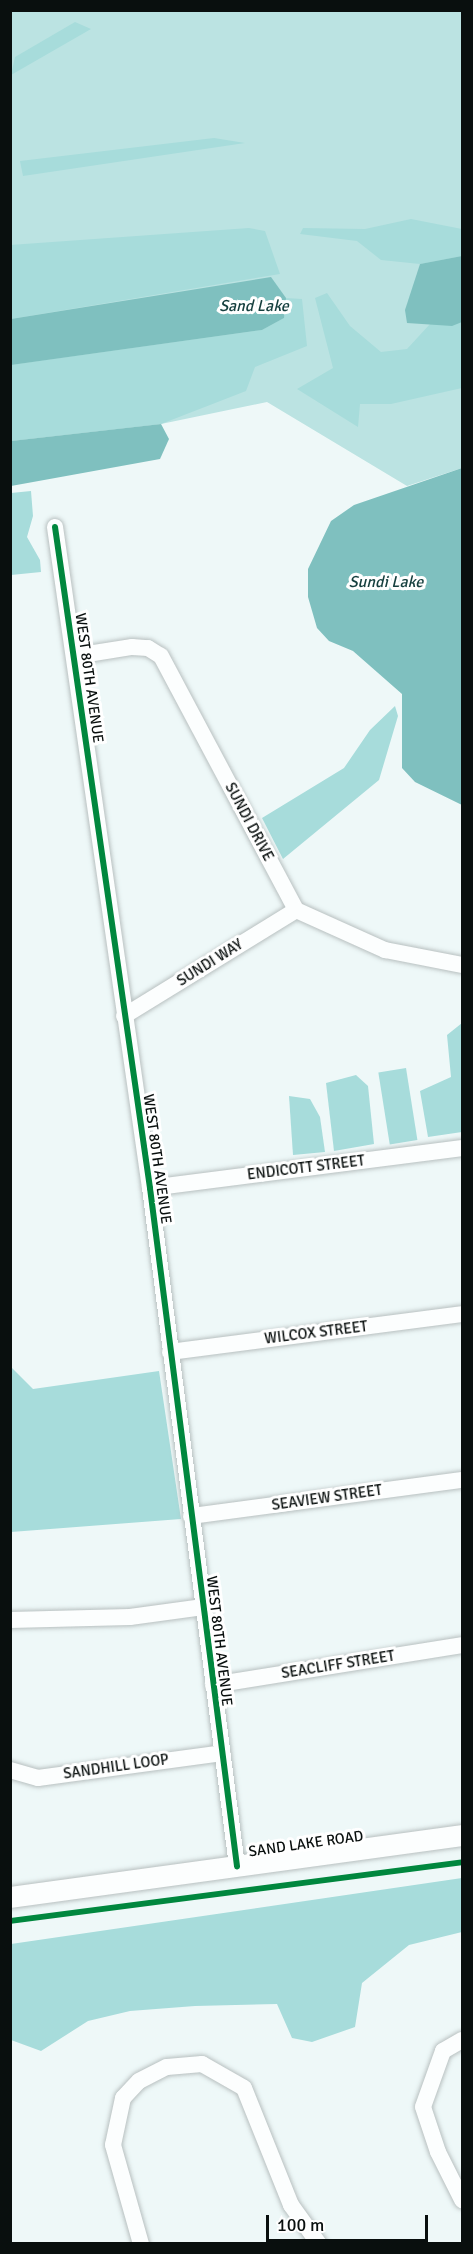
<!DOCTYPE html>
<html>
<head>
<meta charset="utf-8">
<style>
	body { margin:0 }
	#map { position:relative; width:473px; height:2254px; overflow:hidden; background:#eef8f8; font-family:Signika,sans-serif }
	div>[style] { position:absolute }
	[style*='--x'] { left:calc(var(--x)*1px); top:calc(var(--y)*1px); width:calc(var(--w)*1px); rotate:calc(var(--a)*1deg) }
	.green>* { inset:0; background:#bbe3e2 }
	.forest>* { inset:0; background:#a7dcdb; transform-origin:0 0 }
	.water>* { inset:0; background:#7fc0bf }
	.roads { filter:drop-shadow(0 0 2px #b8c0c0) drop-shadow(0 0 2px #b8c0c0) }
	.minor>* { height:16px; margin:-8px; padding:0 8px; transform-origin:8px; border-radius:8px; background:#fcfefe }
	.major>* { height:21px; margin:-10.5px; padding:0 10.5px; transform-origin:10.5px; border-radius:10.5px; background:#fcfefe }
	.cycleway>* { height:6px; margin:-3px; padding:0 3px; transform-origin:3px; border-radius:3px; background:#00873e }
	span { translate:-50% -50%; white-space:nowrap; text-align:center; line-height:1.15; -webkit-text-stroke:6px #fff; paint-order:stroke }
	.street-label { font-size:15px; color:#090f0e }
	.water-label { font-size:16px; color:#153f3e; font-style:italic }
	.frame { position:absolute; inset:0; border:12px solid #090f0e; pointer-events:none }
	.scale { position:absolute; left:266px; top:2215px; width:162px; height:27px; box-sizing:border-box; border:3px solid #090f0e; border-top:0; padding-left:8px; font-size:18px; line-height:21px; white-space:nowrap; color:#090f0e; -webkit-text-stroke:4px #fff; paint-order:stroke }
</style>
</head>
<body>
<div id="map">
	<div class="green">
		<i style="clip-path:polygon(11px 11px,462px 11px,462px 468px,407px 486px,267px 402px,161px 424px,11px 441px)"></i>
	</div>
	<div class="forest">
		<i style="clip-path:polygon(75px 22px,91px 29px,11px 75px,15px 57px)"></i>
		<i style="clip-path:polygon(214px 138px,245px 143px,23px 176px,20px 161px)"></i>
		<i style="clip-path:polygon(411px 219px,462px 229px,462px 256px,420px 264px,381px 260px,357px 241px,300px 234px,303px 228px,365px 229px)"></i>
		<i style="clip-path:polygon(249px 228px,265px 231px,280px 274px,11px 319px,10px 245px)"></i>
		<i style="clip-path:polygon(327px 293px,350px 326px,381px 352px,407px 349px,430px 324px,462px 322px,462px 388px,391px 404px,360px 404px,358px 427px,297px 389px,333px 368px,315px 298px)"></i>
		<i style="clip-path:polygon(286px 298px,302px 299px,307px 346px,255px 367px,246px 391px,161px 424px,11px 441px,10px 365px,262px 330px,284px 318px)"></i>
		<i style="clip-path:polygon(31px 491px,33px 516px,27px 537px,40px 560px,41px 572px,11px 575px,11px 493px)"></i>
		<i style="clip-path:polygon(395px 706px,398px 716px,379px 780px,283px 859px,262px 818px,344px 768px,370px 730px)"></i>
		<i style="clip-path:polygon(462px 1023px,462px 1132px,428px 1137px,420px 1091px,451px 1077px,447px 1035px)"></i>
		<i style="left:406px;top:1068px;width:73px;height:28px;rotate:81deg"></i>
		<i style="clip-path:polygon(356px 1075px,368px 1086px,374px 1144px,334px 1151px,326px 1083px)"></i>
		<i style="clip-path:polygon(289px 1096px,310px 1099px,320px 1117px,325px 1152px,293px 1155px)"></i>
		<i style="clip-path:polygon(10px 1366px,33px 1389px,159px 1371px,181px 1519px,11px 1532px)"></i>
		<i style="clip-path:polygon(462px 1878px,462px 1932px,409px 1945px,362px 1983px,355px 2027px,312px 2042px,292px 2038px,277px 2004px,195px 2006px,130px 2011px,88px 2021px,41px 2051px,11px 2040px,11px 1944px)"></i>
	</div>
	<div class="water">
		<i style="clip-path:polygon(462px 256px,462px 322px,452px 326px,407px 323px,405px 310px,420px 264px)"></i>
		<i style="clip-path:polygon(271px 277px,286px 298px,284px 318px,262px 330px,11px 365px,11px 319px)"></i>
		<i style="clip-path:polygon(161px 424px,169px 439px,160px 459px,11px 486px,11px 441px)"></i>
		<i style="clip-path:polygon(462px 468px,462px 805px,415px 782px,402px 768px,402px 694px,353px 651px,329px 641px,317px 628px,308px 597px,308px 569px,331px 521px,354px 505px)"></i>
	</div>
	<div class="roads">
		<div class="minor">
			<i style="--x:55;--y:527;--w:668;--a:81.82"></i>
			<i style="--x:150;--y:1188;--w:684;--a:82.69"></i>
			<i style="--x:75;--y:656;--w:58;--a:-9"></i>
			<i style="--x:132;--y:647;--w:16;--a:4"></i>
			<i style="--x:148;--y:648;--w:15;--a:32"></i>
			<i style="--x:161;--y:656;--w:288;--a:62"></i>
			<i style="--x:296;--y:910;--w:98;--a:24.2"></i>
			<i style="--x:385;--y:950;--w:78;--a:11"></i>
			<i style="--x:124;--y:1016;--w:202;--a:-31.6"></i>
			<i style="--x:150;--y:1188;--w:315;--a:-7.3"></i>
			<i style="--x:170;--y:1352;--w:294;--a:-7.4"></i>
			<i style="--x:191;--y:1516;--w:273;--a:-7.6"></i>
			<i style="--x:10;--y:1620;--w:120;--a:-1.4"></i>
			<i style="--x:130;--y:1617;--w:74;--a:-7.8"></i>
			<i style="--x:213;--y:1685;--w:252;--a:-9.1"></i>
			<i style="--x:10;--y:1770;--w:29;--a:16"></i>
			<i style="--x:38;--y:1778;--w:186;--a:-7.7"></i>
			<i style="--x:462;--y:2040;--w:22;--a:150"></i>
			<i style="--x:443;--y:2051;--w:59;--a:109.7"></i>
			<i style="--x:423;--y:2107;--w:47;--a:71.6"></i>
			<i style="--x:438;--y:2152;--w:54;--a:63.4"></i>
			<i style="--x:141;--y:2244;--w:103;--a:-105.8"></i>
			<i style="--x:113;--y:2145;--w:48;--a:-78"></i>
			<i style="--x:123;--y:2098;--w:23;--a:-47"></i>
			<i style="--x:139;--y:2081;--w:31;--a:-27"></i>
			<i style="--x:167;--y:2067;--w:35;--a:-5"></i>
			<i style="--x:202;--y:2064;--w:48;--a:29.7"></i>
			<i style="--x:244;--y:2088;--w:126;--a:68.1"></i>
			<i style="--x:291;--y:2205;--w:48;--a:54.3"></i>
		</div>
		<div class="major">
			<i style="--x:10;--y:1897;--w:456;--a:-7.8"></i>
		</div>
	</div>
	<div class="cycleway">
		<i style="--x:55;--y:527;--w:668;--a:81.82"></i>
		<i style="--x:150;--y:1188;--w:684;--a:82.69"></i>
		<i style="--x:10;--y:1921;--w:456;--a:-7.4"></i>
	</div>
	<div class="street-label">
		<span style="left:89px;top:678px;rotate:82deg">WEST 80TH AVENUE</span>
		<span style="left:249px;top:822px;rotate:62deg">SUNDI DRIVE</span>
		<span style="left:210px;top:963px;rotate:-32deg">SUNDI WAY</span>
		<span style="left:157px;top:1159px;rotate:82deg">WEST 80TH AVENUE</span>
		<span style="left:306px;top:1168px;rotate:-7deg">ENDICOTT STREET</span>
		<span style="left:316px;top:1333px;rotate:-7deg">WILCOX STREET</span>
		<span style="left:327px;top:1498px;rotate:-8deg">SEAVIEW STREET</span>
		<span style="left:219px;top:1641px;rotate:83deg">WEST 80TH AVENUE</span>
		<span style="left:338px;top:1665px;rotate:-9deg">SEACLIFF STREET</span>
		<span style="left:116px;top:1767px;rotate:-8deg">SANDHILL LOOP</span>
		<span style="left:306px;top:1844px;rotate:-8deg">SAND LAKE ROAD</span>
	</div>
	<div class="water-label">
		<span style="left:254px;top:306px">Sand Lake</span>
		<span style="left:386px;top:582px">Sundi Lake</span>
	</div>
	<div class="frame"></div>
	<div class="scale">100 m</div>
</div>
</body>
</html>
